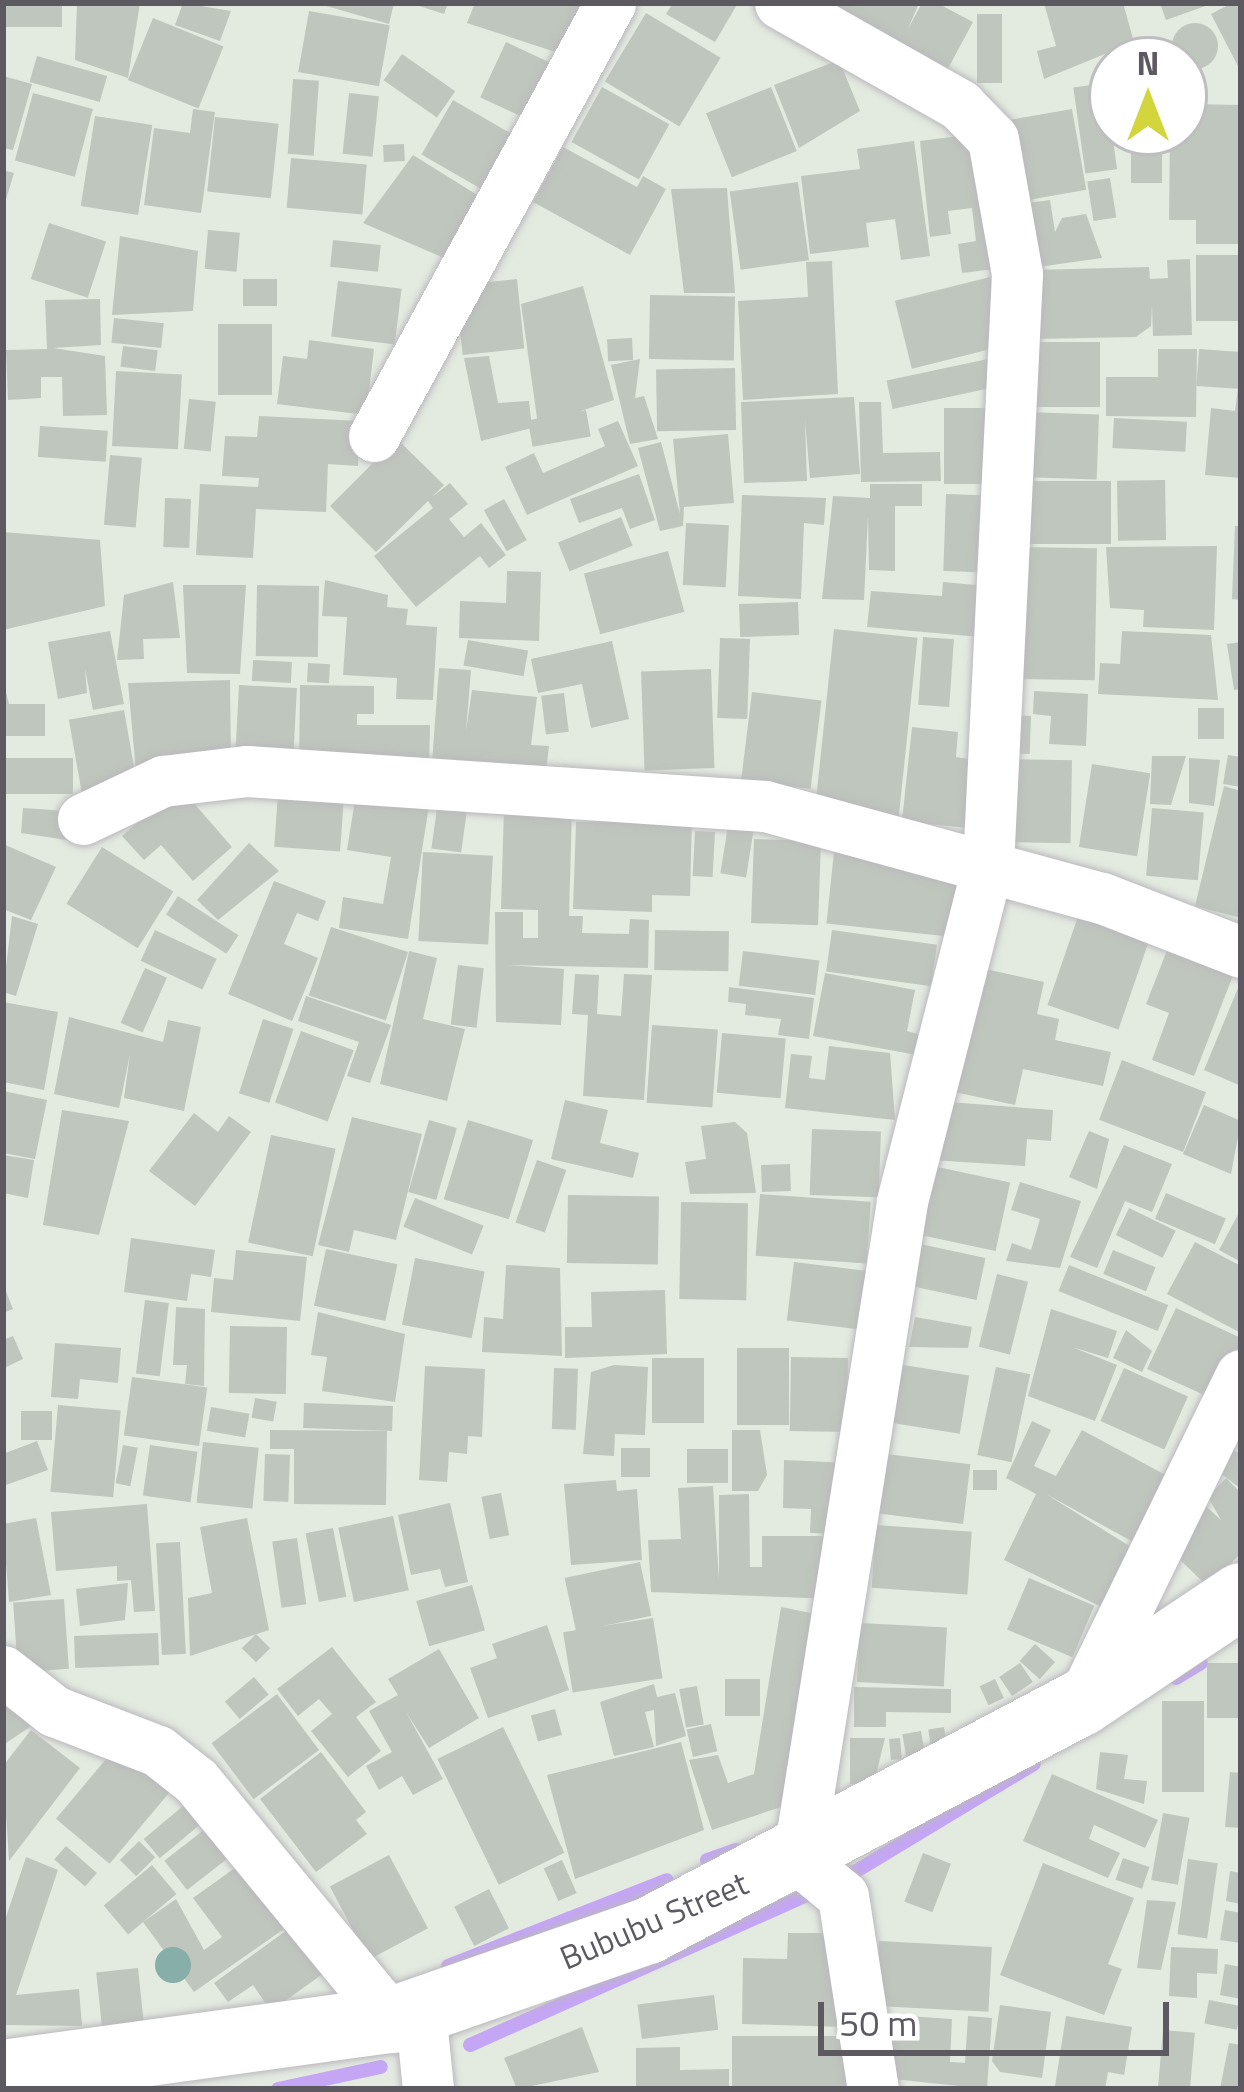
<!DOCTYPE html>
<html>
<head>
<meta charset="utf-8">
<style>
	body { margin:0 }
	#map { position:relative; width:1244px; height:2092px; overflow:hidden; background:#e3eae0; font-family:"Titillium Web",sans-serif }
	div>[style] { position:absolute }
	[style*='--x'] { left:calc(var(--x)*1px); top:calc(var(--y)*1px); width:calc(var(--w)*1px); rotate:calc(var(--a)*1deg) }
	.stream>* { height:14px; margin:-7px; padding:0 7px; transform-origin:7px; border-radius:7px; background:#c4a6f5 }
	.building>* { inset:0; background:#bfc6bd; transform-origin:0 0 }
	.round { border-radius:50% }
	.roads { filter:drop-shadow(0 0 3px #bbb8be) drop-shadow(0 0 3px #bbb8be) }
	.street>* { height:51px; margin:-25.5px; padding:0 25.5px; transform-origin:25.5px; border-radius:25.5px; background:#fff }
	.secondary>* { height:66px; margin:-33px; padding:0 33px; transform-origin:33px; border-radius:33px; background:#fff }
	.trees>* { width:36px; height:36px; margin:-18px; border-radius:50%; background:#87aea8 }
	span { translate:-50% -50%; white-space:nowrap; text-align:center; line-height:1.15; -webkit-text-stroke:10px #fff; paint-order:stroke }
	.street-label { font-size:33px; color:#5c5960 }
	.frame { position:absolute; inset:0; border:6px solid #5c5960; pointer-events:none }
	.north { position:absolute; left:1088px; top:36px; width:120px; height:120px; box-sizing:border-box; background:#fff; border:3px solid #bebdbf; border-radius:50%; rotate:0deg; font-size:33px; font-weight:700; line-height:48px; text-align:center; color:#5c5960 }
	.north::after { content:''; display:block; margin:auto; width:42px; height:54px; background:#d2d53c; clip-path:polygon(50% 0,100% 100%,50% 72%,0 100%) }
	.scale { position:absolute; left:818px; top:2002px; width:351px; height:54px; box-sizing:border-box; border:6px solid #5c5960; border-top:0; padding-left:15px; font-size:36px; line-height:42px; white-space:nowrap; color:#5c5960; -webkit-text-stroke:9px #fff; paint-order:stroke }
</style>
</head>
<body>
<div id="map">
	<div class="stream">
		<i style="--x:1176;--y:1678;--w:29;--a:-31"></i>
		<i style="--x:707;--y:1860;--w:31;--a:-19"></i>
		<i style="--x:848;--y:1876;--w:217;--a:-31.1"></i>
		<i style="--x:448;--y:1966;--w:235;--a:-21.4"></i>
		<i style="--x:470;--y:2045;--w:374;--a:-24"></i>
		<i style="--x:278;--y:2089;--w:105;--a:-12.1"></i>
	</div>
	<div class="building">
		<i style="left:3px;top:3px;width:59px;height:24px"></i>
		<i style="clip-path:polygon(77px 3px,140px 3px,128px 78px,75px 60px)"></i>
		<i style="clip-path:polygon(183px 3px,231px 11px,220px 41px,175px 25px)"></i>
		<i style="clip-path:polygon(316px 3px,394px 3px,389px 24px)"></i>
		<i style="clip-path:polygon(410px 3px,448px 3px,444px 14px)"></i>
		<i style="clip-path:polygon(475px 3px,600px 3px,577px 59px,467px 23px)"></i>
		<i style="clip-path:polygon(673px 3px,738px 3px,715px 42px,666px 14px)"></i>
		<i style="clip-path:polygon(808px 3px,919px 3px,908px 29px,922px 3px,937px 3px,973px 22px,944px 76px)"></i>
		<i style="clip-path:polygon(1044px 3px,1123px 3px,1134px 42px,1044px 79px,1037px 51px,1056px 46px)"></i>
		<i style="clip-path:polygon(1160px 3px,1211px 3px,1211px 4px,1166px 20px)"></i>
		<i style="clip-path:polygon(1232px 3px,1241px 3px,1241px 72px,1211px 14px)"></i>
		<i style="left:309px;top:11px;width:82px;height:62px;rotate:10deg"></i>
		<i style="left:646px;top:13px;width:87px;height:80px;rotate:31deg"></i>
		<i style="left:977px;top:14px;width:25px;height:69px"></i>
		<i style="left:153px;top:18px;width:76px;height:67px;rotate:22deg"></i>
		<i class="round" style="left:1172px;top:23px;width:46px;height:46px"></i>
		<i style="left:506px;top:42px;width:66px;height:61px;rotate:25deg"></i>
		<i style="left:402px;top:54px;width:65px;height:32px;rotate:35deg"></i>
		<i style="left:37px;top:56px;width:73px;height:27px;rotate:16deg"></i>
		<i style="clip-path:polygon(839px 60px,860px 111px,799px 148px,774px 85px)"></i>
		<i style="clip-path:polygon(3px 76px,32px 84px,13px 150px,3px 148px)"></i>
		<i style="left:293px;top:79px;width:26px;height:75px;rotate:4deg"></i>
		<i style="left:1105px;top:83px;width:87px;height:32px;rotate:82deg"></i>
		<i style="left:602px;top:87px;width:77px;height:63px;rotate:29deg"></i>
		<i style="left:771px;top:87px;width:69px;height:70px;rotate:68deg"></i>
		<i style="left:33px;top:93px;width:62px;height:70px;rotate:15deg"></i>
		<i style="left:349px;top:93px;width:30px;height:61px;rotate:6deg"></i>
		<i style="left:453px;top:100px;width:75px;height:63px;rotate:30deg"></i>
		<i style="clip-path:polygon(1184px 104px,1241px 105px,1241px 244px,1196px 244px,1196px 220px,1169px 220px,1170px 132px,1184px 132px)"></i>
		<i style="clip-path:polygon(193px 109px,215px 112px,201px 213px,144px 205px,154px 128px,190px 133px)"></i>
		<i style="left:1072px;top:109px;width:82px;height:63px;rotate:80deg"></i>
		<i style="left:95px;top:116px;width:58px;height:91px;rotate:9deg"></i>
		<i style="left:215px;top:117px;width:64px;height:75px;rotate:6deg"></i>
		<i style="left:1131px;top:132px;width:31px;height:51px"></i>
		<i style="clip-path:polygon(982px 133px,1010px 267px,962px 273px,958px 244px,976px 241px,972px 208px,948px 211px,951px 234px,930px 237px,920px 141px)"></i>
		<i style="clip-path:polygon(914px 141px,930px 256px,901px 260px,895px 219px,866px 223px,869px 247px,810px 254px,801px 176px,860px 169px,857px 149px)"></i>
		<i style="left:404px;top:144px;width:17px;height:21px;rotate:87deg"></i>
		<i style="clip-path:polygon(563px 147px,637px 187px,643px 176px,666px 189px,630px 255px,533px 202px)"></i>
		<i style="clip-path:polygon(413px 155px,482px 198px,444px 258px,363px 223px)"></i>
		<i style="left:291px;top:158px;width:76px;height:50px;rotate:5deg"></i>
		<i style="clip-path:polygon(3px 170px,14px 173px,4px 206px,3px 206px)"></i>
		<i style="left:1110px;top:178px;width:40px;height:23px;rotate:81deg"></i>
		<i style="left:798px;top:182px;width:79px;height:69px;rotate:82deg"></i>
		<i style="clip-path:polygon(727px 188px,735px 293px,684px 293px,671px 189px)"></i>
		<i style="clip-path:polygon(1050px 200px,1055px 232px,1062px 218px,1086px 214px,1102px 258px,1031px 268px,1021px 204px)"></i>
		<i style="left:49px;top:223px;width:60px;height:59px;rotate:18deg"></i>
		<i style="left:208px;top:230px;width:32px;height:39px;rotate:5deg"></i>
		<i style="clip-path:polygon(120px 236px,198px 251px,193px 311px,112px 315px)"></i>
		<i style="left:333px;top:240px;width:48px;height:27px;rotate:6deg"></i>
		<i style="left:1196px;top:255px;width:45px;height:66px"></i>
		<i style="clip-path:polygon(1190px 259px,1192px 335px,1153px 336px,1152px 305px,1151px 326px,1136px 337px,1034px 339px,1033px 270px,1149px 267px,1150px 279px,1168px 278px,1167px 260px)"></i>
		<i style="clip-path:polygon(832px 261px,838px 394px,743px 400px,738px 301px,808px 297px,806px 262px)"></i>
		<i style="left:990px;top:277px;width:70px;height:98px;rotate:76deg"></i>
		<i style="left:243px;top:279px;width:34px;height:27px"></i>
		<i style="left:517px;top:279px;width:70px;height:62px;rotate:84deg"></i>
		<i style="left:338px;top:281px;width:64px;height:56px;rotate:7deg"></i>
		<i style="clip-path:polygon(583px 286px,614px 400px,538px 425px,521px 304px)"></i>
		<i style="left:650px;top:295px;width:85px;height:64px;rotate:1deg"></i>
		<i style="clip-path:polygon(100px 299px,101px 345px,53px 348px,105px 356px,107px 415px,63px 416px,62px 377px,41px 377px,41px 398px,8px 400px,6px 350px,47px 349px,45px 300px)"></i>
		<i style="left:114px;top:318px;width:50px;height:25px;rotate:6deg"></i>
		<i style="left:218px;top:324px;width:54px;height:71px"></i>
		<i style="left:632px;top:338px;width:22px;height:25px;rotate:87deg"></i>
		<i style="clip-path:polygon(309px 340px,374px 349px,366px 415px,277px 404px,283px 356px,307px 359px)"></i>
		<i style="left:1028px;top:342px;width:72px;height:65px"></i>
		<i style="left:123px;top:346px;width:35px;height:21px;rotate:7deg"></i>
		<i style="clip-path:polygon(1158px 349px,1197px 349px,1196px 417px,1106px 416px,1106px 377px,1158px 377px)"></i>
		<i style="left:1199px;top:349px;width:42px;height:37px;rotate:4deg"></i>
		<i style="clip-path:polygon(489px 356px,498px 403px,529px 401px,532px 428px,481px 441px,464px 358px)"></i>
		<i style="left:1002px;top:356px;width:29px;height:118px;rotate:78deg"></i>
		<i style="clip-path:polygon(640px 359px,635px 398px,644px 396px,658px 439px,630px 444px,611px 365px)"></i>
		<i style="left:735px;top:368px;width:62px;height:79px;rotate:89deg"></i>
		<i style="left:116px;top:371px;width:66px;height:75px;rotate:3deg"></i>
		<i style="clip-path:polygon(1238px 388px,1241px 478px,1205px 475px,1211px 408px,1235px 411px)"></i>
		<i style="clip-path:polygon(854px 397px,860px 474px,810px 478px,805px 420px,807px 481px,744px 483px,741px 402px)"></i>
		<i style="left:189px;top:399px;width:27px;height:50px;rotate:6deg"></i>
		<i style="clip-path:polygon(859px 402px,881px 402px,883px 453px,940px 452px,941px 481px,861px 482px)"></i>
		<i style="clip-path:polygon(944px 408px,1004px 408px,989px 484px,944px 484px)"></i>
		<i style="left:586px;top:410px;width:27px;height:59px;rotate:80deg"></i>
		<i style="left:1024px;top:412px;width:75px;height:65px;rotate:2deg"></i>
		<i style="clip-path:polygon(259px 416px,360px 421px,358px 466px,328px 464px,326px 512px,256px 509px,253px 558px,196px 555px,200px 484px,258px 487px,259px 478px,222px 476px,225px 436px,257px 437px)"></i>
		<i style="left:1114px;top:418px;width:73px;height:30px;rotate:3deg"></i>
		<i style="clip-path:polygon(618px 421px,638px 466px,527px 515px,505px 467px,534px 453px,543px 473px,605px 446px,598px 429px)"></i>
		<i style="left:40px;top:426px;width:68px;height:31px;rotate:4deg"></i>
		<i style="clip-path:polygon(728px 434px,734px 503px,684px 507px,683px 526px,660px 531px,638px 448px,661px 442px,680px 514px,673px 439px)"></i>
		<i style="clip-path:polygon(397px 439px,444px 485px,432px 497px,450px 483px,468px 504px,449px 519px,464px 537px,481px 523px,506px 555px,489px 568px,480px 556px,416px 607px,374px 556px,433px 508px,428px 501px,376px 552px,330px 506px)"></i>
		<i style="left:110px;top:455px;width:32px;height:70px;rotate:5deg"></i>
		<i style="clip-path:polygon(639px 474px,655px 520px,630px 529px,622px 508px,579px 523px,570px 499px)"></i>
		<i style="left:1165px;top:480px;width:60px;height:48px;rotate:89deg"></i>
		<i style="left:1018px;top:481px;width:93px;height:63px"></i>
		<i style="clip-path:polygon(870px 484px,922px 484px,922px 506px,895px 506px,895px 571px,869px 570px,868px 516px,864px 600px,822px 599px,833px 496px,870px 498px)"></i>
		<i style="left:946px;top:494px;width:57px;height:77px;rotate:2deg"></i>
		<i style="clip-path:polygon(742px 495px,826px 498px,824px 525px,804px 523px,801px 599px,738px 596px)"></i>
		<i style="left:165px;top:498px;width:26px;height:49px;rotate:2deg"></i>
		<i style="left:504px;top:499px;width:47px;height:23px;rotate:61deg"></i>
		<i style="left:621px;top:517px;width:31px;height:68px;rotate:68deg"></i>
		<i style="left:686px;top:523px;width:43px;height:62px;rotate:3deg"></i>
		<i style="clip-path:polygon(1235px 526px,1241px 526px,1241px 600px,1232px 599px)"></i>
		<i style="clip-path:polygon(3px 532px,100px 540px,105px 606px,3px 630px)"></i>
		<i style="clip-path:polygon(1217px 546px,1214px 630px,1143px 627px,1144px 610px,1110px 608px,1106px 547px)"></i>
		<i style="left:1020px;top:547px;width:77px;height:132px;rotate:1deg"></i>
		<i style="left:668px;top:551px;width:63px;height:87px;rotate:75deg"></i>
		<i style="clip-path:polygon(507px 571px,541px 572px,539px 641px,459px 638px,460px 601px,506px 603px)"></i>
		<i style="clip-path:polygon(325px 580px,388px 595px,387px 607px,408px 609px,406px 625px,437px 627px,433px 700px,396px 699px,397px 678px,343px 675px,347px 617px,322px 616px)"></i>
		<i style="clip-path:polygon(173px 582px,180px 638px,143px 639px,144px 659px,117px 660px,124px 595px)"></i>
		<i style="clip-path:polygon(943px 582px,997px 587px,992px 638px,867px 627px,871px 591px,942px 596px)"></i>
		<i style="clip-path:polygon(183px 585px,246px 585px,240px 674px,187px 673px)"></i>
		<i style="left:257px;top:585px;width:62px;height:71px;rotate:1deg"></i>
		<i style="left:798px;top:602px;width:33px;height:59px;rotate:88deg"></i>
		<i style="left:834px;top:629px;width:84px;height:184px;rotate:6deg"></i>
		<i style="clip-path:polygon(110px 631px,124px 704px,93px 710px,85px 669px,87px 693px,58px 699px,48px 642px)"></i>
		<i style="clip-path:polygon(1122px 631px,1211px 635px,1218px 700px,1098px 694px,1100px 663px,1120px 664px)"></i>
		<i style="left:923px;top:637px;width:31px;height:68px;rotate:4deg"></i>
		<i style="left:720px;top:638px;width:30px;height:80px;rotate:2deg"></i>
		<i style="left:468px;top:640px;width:61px;height:26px;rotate:10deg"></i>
		<i style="clip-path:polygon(612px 641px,629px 719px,591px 728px,582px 684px,538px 693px,531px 659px)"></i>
		<i style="clip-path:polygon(1241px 642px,1241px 689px,1234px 690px,1227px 644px)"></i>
		<i style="left:253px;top:660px;width:39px;height:21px;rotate:3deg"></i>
		<i style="left:308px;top:663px;width:22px;height:19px;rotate:3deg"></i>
		<i style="clip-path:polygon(439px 668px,471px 670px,466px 731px,472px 690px,537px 697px,531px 745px,549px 746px,546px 772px,432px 763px)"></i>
		<i style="left:711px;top:669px;width:99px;height:70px;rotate:88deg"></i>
		<i style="clip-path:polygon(230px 680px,231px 761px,136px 772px,128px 683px)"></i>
		<i style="clip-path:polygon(3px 681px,9px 704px,45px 704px,45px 736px,3px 736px)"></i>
		<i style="left:239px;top:685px;width:58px;height:75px;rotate:3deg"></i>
		<i style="clip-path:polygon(300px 685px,374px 686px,374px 714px,357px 714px,357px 725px,430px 725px,429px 766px,299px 765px)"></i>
		<i style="clip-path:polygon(1034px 691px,1088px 694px,1086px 746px,1049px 744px,1051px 716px,1033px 714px)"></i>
		<i style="left:752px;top:692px;width:70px;height:89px;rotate:7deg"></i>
		<i style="left:564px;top:693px;width:39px;height:23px;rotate:83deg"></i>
		<i style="left:1198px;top:708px;width:26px;height:31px"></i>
		<i style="left:124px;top:710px;width:82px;height:56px;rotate:80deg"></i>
		<i style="left:1005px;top:715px;width:26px;height:38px;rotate:2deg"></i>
		<i style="clip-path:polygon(912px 727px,958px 732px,956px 757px,975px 760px,967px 828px,902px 821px)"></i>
		<i style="clip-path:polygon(1228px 755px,1241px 757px,1241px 787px,1223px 784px)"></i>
		<i style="clip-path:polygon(1152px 756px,1186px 756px,1171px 805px,1150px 804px)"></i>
		<i style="left:73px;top:758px;width:36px;height:70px;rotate:90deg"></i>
		<i style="clip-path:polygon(1189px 758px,1220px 760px,1214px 806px,1189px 803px)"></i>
		<i style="left:999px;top:759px;width:73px;height:83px;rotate:1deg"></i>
		<i style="left:1092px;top:764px;width:59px;height:84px;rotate:9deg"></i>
		<i style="left:279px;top:779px;width:66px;height:68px;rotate:4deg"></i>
		<i style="clip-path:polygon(358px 781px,431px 793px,408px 939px,339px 928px,343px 897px,383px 904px,391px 857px,347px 850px)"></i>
		<i style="clip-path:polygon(179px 786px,232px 847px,193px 881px,161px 845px,144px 860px,122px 836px)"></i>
		<i style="clip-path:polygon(1224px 786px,1241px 791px,1241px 918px,1195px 906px)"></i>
		<i style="left:440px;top:787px;width:30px;height:62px;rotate:8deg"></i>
		<i style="clip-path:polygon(23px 808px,81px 812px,79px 842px,21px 833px)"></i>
		<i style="clip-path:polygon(504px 808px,572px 810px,569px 916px,583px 916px,582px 933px,629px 934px,630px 919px,649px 920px,648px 968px,508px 965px,564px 969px,561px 1025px,496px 1022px,495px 912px,523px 912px,523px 938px,538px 938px,538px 910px,501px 909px)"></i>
		<i style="left:1152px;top:808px;width:52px;height:68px;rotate:5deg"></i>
		<i style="left:729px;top:819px;width:26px;height:55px;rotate:9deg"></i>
		<i style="clip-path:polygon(692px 820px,690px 896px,652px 895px,652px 912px,573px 909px,576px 822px)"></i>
		<i style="left:695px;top:831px;width:20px;height:45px;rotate:3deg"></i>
		<i style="left:754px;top:839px;width:67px;height:84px;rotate:2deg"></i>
		<i style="clip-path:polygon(249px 843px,279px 871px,218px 920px,197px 900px)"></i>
		<i style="clip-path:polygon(3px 844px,56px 867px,31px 920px,3px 909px)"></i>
		<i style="left:102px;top:847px;width:84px;height:67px;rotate:32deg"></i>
		<i style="left:423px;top:852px;width:70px;height:89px;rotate:3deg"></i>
		<i style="left:834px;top:852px;width:125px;height:72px;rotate:6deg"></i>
		<i style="clip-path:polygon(274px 881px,326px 901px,318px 921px,297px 913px,284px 944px,318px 958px,292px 1021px,228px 994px)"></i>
		<i style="left:178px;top:896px;width:72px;height:22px;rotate:33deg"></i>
		<i style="left:1083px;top:902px;width:75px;height:109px;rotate:19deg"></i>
		<i style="clip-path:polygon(12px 916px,38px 924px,16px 996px,3px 992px)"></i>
		<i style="left:331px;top:927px;width:81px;height:72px;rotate:18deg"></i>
		<i style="left:155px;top:930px;width:68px;height:34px;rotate:25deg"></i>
		<i style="left:655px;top:930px;width:74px;height:40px;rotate:1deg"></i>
		<i style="left:832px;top:930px;width:106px;height:42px;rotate:8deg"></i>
		<i style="clip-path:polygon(1168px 948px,1234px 973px,1194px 1076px,1152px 1060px,1169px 1013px,1146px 1004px)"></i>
		<i style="clip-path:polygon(409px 951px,437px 958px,423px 1019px,465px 1029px,447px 1101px,380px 1084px)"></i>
		<i style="left:743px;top:951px;width:77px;height:35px;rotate:7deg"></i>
		<i style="left:458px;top:965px;width:26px;height:60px;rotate:7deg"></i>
		<i style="clip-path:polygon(972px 966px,1044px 982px,1037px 1014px,1059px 1019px,1055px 1040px,1111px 1052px,1103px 1086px,1023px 1069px,1015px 1105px,945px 1090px)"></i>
		<i style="left:145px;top:968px;width:24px;height:60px;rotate:24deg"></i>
		<i style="clip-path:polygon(825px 973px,915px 990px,907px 1031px,921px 1035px,917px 1055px,813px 1036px)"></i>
		<i style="clip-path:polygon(575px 974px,599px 975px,597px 1014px,621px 1016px,624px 974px,652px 975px,644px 1100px,583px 1096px,588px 1015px,572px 1014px)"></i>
		<i style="clip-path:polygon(1241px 981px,1241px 1086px,1204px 1070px)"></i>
		<i style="clip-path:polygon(729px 987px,814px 998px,809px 1039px,778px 1035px,781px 1019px,745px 1015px,746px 1004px,728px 1002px)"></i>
		<i style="clip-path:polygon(306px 996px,391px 1025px,370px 1083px,347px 1076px,359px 1042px,298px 1021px)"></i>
		<i style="clip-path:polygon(3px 1002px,58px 1012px,44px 1090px,3px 1082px)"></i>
		<i style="clip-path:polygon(69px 1017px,163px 1042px,168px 1020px,201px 1027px,184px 1111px,124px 1098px,130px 1054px,119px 1108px,54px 1094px)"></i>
		<i style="left:263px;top:1019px;width:32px;height:78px;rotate:18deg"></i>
		<i style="left:652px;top:1025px;width:66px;height:78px;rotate:4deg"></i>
		<i style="left:301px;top:1031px;width:56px;height:76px;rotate:20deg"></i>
		<i style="left:722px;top:1033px;width:64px;height:60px;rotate:5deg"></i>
		<i style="clip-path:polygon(829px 1046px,890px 1053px,895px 1120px,785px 1108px,791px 1054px,812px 1056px,809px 1078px,825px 1080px)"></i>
		<i style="left:1122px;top:1060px;width:90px;height:64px;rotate:21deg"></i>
		<i style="clip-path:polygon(3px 1091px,47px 1100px,35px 1159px,3px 1153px)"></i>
		<i style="clip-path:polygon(565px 1100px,608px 1110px,600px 1143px,639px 1153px,633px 1178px,551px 1159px)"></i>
		<i style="clip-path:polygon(935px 1101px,1053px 1110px,1051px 1141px,1027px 1139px,1025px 1166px,931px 1160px)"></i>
		<i style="clip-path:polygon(1204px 1105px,1241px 1121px,1231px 1174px,1183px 1154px)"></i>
		<i style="clip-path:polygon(62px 1110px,129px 1121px,99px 1235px,43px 1225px)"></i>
		<i style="clip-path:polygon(194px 1113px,218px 1132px,229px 1116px,251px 1132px,195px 1206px,149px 1171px)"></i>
		<i style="clip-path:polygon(352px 1117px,422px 1134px,396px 1240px,354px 1230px,349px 1252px,318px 1245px)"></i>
		<i style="left:429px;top:1120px;width:29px;height:75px;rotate:16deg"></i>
		<i style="left:468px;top:1120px;width:68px;height:83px;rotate:17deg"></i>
		<i style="clip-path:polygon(735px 1122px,747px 1133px,756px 1193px,690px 1194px,685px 1162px,706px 1159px,701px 1126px)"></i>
		<i style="left:812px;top:1129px;width:69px;height:66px;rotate:2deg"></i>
		<i style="clip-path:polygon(1089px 1131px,1109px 1139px,1097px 1189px,1069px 1177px)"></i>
		<i style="left:271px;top:1135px;width:66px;height:110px;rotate:12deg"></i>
		<i style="clip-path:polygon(1124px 1145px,1172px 1164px,1152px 1212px,1125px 1201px,1097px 1268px,1070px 1257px)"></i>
		<i style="clip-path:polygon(3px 1155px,34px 1160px,28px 1198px,3px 1193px)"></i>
		<i style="left:537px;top:1160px;width:31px;height:66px;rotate:19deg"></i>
		<i style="left:790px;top:1164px;width:27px;height:29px;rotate:88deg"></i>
		<i style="left:928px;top:1165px;width:84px;height:70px;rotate:12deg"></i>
		<i style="clip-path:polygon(1020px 1182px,1081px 1201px,1060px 1268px,1006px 1261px,1012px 1243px,1031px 1250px,1040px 1219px,1011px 1210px)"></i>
		<i style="left:1166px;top:1193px;width:65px;height:28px;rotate:23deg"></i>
		<i style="left:760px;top:1194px;width:111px;height:62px;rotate:4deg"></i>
		<i style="left:568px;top:1195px;width:91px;height:68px;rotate:1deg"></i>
		<i style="left:415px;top:1198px;width:74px;height:31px;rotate:22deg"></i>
		<i style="left:681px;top:1202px;width:67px;height:97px;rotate:1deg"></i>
		<i style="left:1129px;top:1208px;width:52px;height:30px;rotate:26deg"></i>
		<i style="clip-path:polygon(1241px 1209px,1241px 1262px,1219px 1250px)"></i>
		<i style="clip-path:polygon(131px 1238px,215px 1250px,211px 1277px,191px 1274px,187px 1301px,124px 1292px)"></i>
		<i style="clip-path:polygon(1195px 1242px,1241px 1266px,1241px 1333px,1167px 1294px)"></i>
		<i style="left:920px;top:1244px;width:67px;height:43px;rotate:12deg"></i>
		<i style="left:326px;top:1249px;width:73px;height:58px;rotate:12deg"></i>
		<i style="clip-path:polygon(236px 1250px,307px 1257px,300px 1321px,211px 1312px,214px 1278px,233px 1280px)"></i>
		<i style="left:1113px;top:1250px;width:46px;height:26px;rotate:22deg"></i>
		<i style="left:415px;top:1258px;width:71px;height:68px;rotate:11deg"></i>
		<i style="left:794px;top:1262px;width:74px;height:59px;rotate:7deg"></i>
		<i style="clip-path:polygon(506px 1265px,560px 1268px,562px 1356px,482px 1352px,484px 1317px,503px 1319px)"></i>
		<i style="left:1069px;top:1265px;width:107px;height:28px;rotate:22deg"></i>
		<i style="left:997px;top:1274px;width:32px;height:75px;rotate:14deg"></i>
		<i style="clip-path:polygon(3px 1284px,13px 1309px,3px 1313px)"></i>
		<i style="clip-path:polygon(665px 1290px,667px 1354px,565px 1358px,565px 1327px,592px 1327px,591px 1292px)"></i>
		<i style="left:145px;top:1300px;width:24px;height:74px;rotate:7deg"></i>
		<i style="clip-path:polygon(176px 1307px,205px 1309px,204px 1386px,185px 1384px,187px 1365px,173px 1365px)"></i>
		<i style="clip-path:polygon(1176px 1308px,1241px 1338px,1224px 1404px,1147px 1369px)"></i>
		<i style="clip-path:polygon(1051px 1309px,1117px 1331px,1108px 1358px,1072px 1347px,1117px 1365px,1095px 1421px,1028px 1396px)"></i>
		<i style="clip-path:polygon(318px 1312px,405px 1334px,395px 1402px,322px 1391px,327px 1357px,311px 1355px)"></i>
		<i style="clip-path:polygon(915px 1317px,972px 1327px,968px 1348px,909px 1347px)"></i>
		<i style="left:230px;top:1326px;width:57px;height:67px;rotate:1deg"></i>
		<i style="clip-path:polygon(1126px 1330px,1152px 1351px,1142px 1372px,1113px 1358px)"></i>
		<i style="clip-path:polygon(13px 1336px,23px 1359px,4px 1368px,3px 1340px)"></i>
		<i style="clip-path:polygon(55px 1343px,121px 1348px,118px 1383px,80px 1379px,78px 1399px,51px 1397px)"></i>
		<i style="left:737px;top:1348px;width:52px;height:77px"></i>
		<i style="left:791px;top:1357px;width:57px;height:74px;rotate:1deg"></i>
		<i style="left:652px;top:1358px;width:52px;height:65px"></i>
		<i style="left:897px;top:1364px;width:73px;height:59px;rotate:9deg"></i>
		<i style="clip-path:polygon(614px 1365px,648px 1367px,645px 1435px,615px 1434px,614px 1456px,583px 1454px,591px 1372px)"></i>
		<i style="clip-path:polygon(425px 1366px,485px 1369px,482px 1437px,468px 1436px,467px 1454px,449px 1452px,447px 1482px,419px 1480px)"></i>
		<i style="left:996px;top:1367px;width:35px;height:90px;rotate:12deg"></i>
		<i style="left:554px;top:1368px;width:24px;height:61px;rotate:2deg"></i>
		<i style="left:1124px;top:1368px;width:70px;height:58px;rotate:24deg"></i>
		<i style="left:132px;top:1377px;width:76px;height:59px;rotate:8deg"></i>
		<i style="left:255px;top:1398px;width:22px;height:20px;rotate:10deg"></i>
		<i style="left:304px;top:1403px;width:89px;height:25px;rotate:2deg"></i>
		<i style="left:58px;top:1405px;width:63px;height:87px;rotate:5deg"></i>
		<i style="left:211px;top:1407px;width:39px;height:24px;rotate:10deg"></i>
		<i style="left:21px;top:1411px;width:31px;height:29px"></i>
		<i style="clip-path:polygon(1032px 1421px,1051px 1430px,1034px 1466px,1056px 1476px,1082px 1430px,1173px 1479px,1144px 1548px,1046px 1494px,1139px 1552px,1110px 1611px,1004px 1560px,1036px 1494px,1006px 1478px)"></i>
		<i style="clip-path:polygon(270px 1430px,387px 1431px,386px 1505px,294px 1504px,294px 1449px,270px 1449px)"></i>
		<i style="clip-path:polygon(732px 1430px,760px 1430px,767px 1475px,758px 1491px,732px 1491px)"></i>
		<i style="clip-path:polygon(37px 1441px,48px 1470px,3px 1486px,3px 1454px)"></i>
		<i style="left:203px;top:1442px;width:56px;height:61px;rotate:6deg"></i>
		<i style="left:123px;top:1445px;width:15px;height:39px;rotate:11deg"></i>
		<i style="left:150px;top:1445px;width:48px;height:51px;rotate:8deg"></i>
		<i style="clip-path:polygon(1228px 1445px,1241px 1455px,1241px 1489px,1211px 1466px)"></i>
		<i style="left:621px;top:1448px;width:29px;height:29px"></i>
		<i style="left:687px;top:1449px;width:41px;height:34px"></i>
		<i style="left:265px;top:1454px;width:25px;height:47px;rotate:2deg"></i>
		<i style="left:886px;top:1454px;width:85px;height:60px;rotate:7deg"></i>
		<i style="clip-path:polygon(784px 1460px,850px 1463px,841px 1534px,810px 1533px,811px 1509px,783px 1508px)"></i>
		<i style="left:973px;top:1470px;width:24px;height:20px"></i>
		<i style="clip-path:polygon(1226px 1478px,1241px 1493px,1241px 1553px,1208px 1587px,1157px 1537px,1197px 1498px,1221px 1520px,1208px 1497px)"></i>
		<i style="clip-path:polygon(616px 1480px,617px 1491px,637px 1489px,642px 1560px,571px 1565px,564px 1484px)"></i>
		<i style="clip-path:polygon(713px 1486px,719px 1580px,719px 1495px,749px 1494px,750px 1567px,762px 1567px,762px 1536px,832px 1536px,833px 1599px,651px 1592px,648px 1540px,681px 1539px,678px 1488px)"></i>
		<i style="left:501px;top:1493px;width:43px;height:20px;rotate:79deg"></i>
		<i style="clip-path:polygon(450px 1503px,468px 1582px,445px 1587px,440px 1569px,411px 1575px,398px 1515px)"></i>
		<i style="clip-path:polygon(147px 1504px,155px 1611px,134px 1612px,131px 1580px,117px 1581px,117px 1566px,56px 1571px,51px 1512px)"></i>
		<i style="left:393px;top:1516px;width:76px;height:56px;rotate:78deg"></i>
		<i style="clip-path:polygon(36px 1518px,51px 1595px,9px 1602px,3px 1524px)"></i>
		<i style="clip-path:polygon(247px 1518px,269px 1630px,190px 1656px,188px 1598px,212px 1593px,200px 1527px)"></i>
		<i style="left:876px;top:1525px;width:96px;height:63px;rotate:4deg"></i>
		<i style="left:333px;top:1528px;width:70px;height:28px;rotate:79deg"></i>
		<i style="left:297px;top:1538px;width:67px;height:25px;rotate:82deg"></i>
		<i style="left:180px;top:1542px;width:112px;height:24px;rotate:87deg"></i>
		<i style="left:640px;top:1562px;width:55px;height:77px;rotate:78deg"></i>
		<i style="left:1029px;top:1578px;width:71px;height:56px;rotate:23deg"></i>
		<i style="clip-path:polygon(128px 1583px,125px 1620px,80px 1626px,76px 1589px)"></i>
		<i style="left:472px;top:1585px;width:47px;height:58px;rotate:74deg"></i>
		<i style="left:64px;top:1599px;width:70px;height:51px;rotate:86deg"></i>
		<i style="clip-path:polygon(781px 1607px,825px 1616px,790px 1804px,712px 1830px,689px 1760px,718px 1755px,728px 1783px,754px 1774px)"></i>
		<i style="left:653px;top:1618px;width:61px;height:91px;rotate:81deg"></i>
		<i style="left:860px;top:1623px;width:87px;height:59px;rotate:3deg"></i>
		<i style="clip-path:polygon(547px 1625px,569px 1690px,488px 1718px,470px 1668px,497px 1658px,492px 1644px)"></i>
		<i style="left:158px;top:1633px;width:32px;height:84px;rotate:88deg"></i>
		<i style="left:256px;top:1634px;width:20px;height:20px;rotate:45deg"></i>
		<i style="left:1035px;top:1644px;width:27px;height:23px;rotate:42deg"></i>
		<i style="clip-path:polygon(332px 1647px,376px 1702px,356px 1717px,381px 1751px,348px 1777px,311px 1731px,332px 1714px,319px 1699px,298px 1716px,277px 1689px)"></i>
		<i style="clip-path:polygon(439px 1649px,479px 1718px,429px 1748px,406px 1712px,443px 1779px,413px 1795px,402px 1776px,379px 1790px,366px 1766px,392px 1752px,369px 1711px,398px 1695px,388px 1679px)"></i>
		<i style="left:1020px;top:1663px;width:23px;height:25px;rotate:56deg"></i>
		<i style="left:1207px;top:1663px;width:34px;height:55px"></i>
		<i style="left:254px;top:1677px;width:23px;height:38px;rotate:50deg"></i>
		<i style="left:725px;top:1679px;width:35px;height:37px"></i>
		<i style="left:995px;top:1679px;width:21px;height:17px;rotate:65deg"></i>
		<i style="clip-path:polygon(654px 1684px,657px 1697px,675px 1693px,686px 1736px,656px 1746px,654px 1710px,645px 1712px,654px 1747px,614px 1756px,600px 1702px)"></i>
		<i style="left:697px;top:1686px;width:39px;height:18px;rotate:80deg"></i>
		<i style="clip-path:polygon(854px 1687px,951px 1689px,951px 1713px,886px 1712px,886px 1727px,854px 1727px)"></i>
		<i style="left:277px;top:1694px;width:70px;height:82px;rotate:53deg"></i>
		<i style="clip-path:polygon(10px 1699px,30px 1727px,3px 1745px,3px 1703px)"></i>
		<i style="left:1162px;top:1701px;width:42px;height:91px"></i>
		<i style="left:555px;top:1709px;width:27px;height:25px;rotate:75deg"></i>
		<i style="left:711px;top:1724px;width:28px;height:25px;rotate:77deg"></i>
		<i style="left:503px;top:1727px;width:140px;height:73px;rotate:64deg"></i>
		<i style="left:944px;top:1727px;width:19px;height:16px;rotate:81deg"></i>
		<i style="clip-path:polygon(31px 1730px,80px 1768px,9px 1861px,3px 1766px)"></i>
		<i style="left:921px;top:1731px;width:28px;height:19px;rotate:80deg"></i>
		<i style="clip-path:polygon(850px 1738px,885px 1738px,874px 1783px,850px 1784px)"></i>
		<i style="left:900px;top:1738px;width:21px;height:11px;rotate:85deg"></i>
		<i style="clip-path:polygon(681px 1742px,704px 1830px,575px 1879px,547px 1775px)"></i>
		<i style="left:117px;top:1746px;width:70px;height:95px;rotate:40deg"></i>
		<i style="clip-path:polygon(321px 1752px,366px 1812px,356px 1820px,367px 1834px,316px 1872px,260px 1799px)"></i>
		<i style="clip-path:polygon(1100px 1752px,1128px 1755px,1124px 1779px,1147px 1781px,1144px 1804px,1096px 1789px)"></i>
		<i style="clip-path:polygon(1230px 1772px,1241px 1773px,1241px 1828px,1225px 1827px)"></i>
		<i style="clip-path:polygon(1052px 1774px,1158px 1820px,1145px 1848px,1094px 1825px,1089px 1839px,1120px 1853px,1108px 1878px,1023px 1841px)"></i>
		<i style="left:195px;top:1796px;width:25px;height:67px;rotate:50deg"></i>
		<i style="left:1163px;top:1813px;width:27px;height:68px;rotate:10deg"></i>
		<i style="left:214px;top:1822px;width:37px;height:63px;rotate:52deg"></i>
		<i style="left:139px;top:1841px;width:23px;height:27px;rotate:45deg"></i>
		<i style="left:66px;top:1846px;width:41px;height:18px;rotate:41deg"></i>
		<i style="left:923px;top:1853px;width:30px;height:52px;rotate:21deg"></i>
		<i style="left:389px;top:1855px;width:83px;height:67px;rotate:62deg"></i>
		<i style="clip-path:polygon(26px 1857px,58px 1870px,16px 1995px,79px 1989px,82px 2026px,3px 2025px,3px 1926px)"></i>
		<i style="left:1123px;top:1858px;width:28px;height:23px;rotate:19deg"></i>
		<i style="left:1188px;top:1859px;width:30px;height:76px;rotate:8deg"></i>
		<i style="clip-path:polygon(246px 1860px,291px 1924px,194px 1992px,143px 1922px,176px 1899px,204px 1950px,222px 1937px,193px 1898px)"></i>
		<i style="left:562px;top:1860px;width:36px;height:20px;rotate:66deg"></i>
		<i style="clip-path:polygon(1043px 1863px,1134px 1898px,1108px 1964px,1122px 1969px,1104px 2015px,1000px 1975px)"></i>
		<i style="left:152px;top:1865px;width:38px;height:63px;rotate:50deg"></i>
		<i style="clip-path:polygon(1230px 1871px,1241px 1873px,1241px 1904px,1226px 1901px)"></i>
		<i style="left:489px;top:1889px;width:44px;height:39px;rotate:63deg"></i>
		<i style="clip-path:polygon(1147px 1900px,1176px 1902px,1161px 1970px,1137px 1968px)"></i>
		<i style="clip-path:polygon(1225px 1910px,1241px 1913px,1241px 1943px,1220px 1940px)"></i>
		<i style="clip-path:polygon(291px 1927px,324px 1973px,271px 2011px,253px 1985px,228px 2002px,214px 1983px)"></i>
		<i style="clip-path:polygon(788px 1933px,836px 1933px,843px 2027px,742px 2024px,743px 1958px,787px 1959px)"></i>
		<i style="left:879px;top:1941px;width:113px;height:65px;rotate:3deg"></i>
		<i style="clip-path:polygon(1171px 1947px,1218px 1949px,1217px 1974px,1197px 1973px,1197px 1998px,1169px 1996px)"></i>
		<i style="clip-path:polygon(1225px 1964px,1241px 1967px,1241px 1999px,1220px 1995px)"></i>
		<i style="left:138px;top:1968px;width:62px;height:42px;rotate:84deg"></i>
		<i style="left:714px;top:1995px;width:35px;height:77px;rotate:83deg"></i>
		<i style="left:1209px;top:2000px;width:33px;height:24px;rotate:11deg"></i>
		<i style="clip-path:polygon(1000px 2005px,1051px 2012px,1042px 2078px,1000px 2072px,992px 2061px)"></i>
		<i style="clip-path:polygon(878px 2014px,952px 2019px,950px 2062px,965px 2063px,968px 2016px,992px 2018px,987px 2089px,874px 2077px)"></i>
		<i style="clip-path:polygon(1066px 2016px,1132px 2027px,1124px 2075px,1108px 2072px,1105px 2089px,1055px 2086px)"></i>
		<i style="clip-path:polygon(582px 2027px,599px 2072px,517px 2089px,504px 2058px)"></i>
		<i style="left:1163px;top:2030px;width:32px;height:59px;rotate:5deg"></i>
		<i style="left:846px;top:2036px;width:53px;height:114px;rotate:90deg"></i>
		<i style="clip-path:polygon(1229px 2043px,1241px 2045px,1241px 2089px,1220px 2089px)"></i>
		<i style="clip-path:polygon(680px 2047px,680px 2070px,729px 2069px,729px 2089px,636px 2089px,636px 2048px)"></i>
	</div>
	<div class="roads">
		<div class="street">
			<i style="--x:780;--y:3;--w:207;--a:29.5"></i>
			<i style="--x:960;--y:105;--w:47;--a:45.9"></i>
			<i style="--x:993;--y:139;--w:137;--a:79.9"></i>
			<i style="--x:1017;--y:274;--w:591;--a:92.81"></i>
			<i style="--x:988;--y:864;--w:349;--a:104.3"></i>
			<i style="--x:902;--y:1202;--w:665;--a:99"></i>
			<i style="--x:798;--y:1859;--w:58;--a:39.4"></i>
			<i style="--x:843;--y:1896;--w:195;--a:81.2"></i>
			<i style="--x:374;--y:436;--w:493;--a:-61.4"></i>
			<i style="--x:83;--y:819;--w:89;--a:-25.4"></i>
			<i style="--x:163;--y:781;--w:85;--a:-6.8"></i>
			<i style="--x:247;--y:771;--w:519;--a:3.87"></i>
			<i style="--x:765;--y:806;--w:349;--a:15.3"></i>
			<i style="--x:1102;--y:898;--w:149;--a:21.2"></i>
			<i style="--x:3;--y:1671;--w:65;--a:38.1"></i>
			<i style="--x:54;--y:1711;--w:111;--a:21"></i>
			<i style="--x:158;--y:1751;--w:48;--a:38.3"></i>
			<i style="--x:196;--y:1781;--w:309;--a:50.6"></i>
			<i style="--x:1081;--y:1703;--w:365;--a:-64"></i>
			<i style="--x:420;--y:2010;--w:79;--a:84.2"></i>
		</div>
		<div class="secondary">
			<i style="--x:3;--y:2073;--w:393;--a:-7.8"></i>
			<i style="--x:392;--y:2020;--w:271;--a:-19.2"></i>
			<i style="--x:648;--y:1931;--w:489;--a:-27.8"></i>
			<i style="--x:1081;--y:1703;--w:192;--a:-33.8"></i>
		</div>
	</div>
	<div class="trees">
		<i style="left:173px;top:1965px"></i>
	</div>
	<div class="street-label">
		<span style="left:654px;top:1921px;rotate:-23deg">Bububu Street</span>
	</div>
	<div class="frame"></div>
	<div class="north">N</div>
	<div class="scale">50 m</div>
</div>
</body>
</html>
